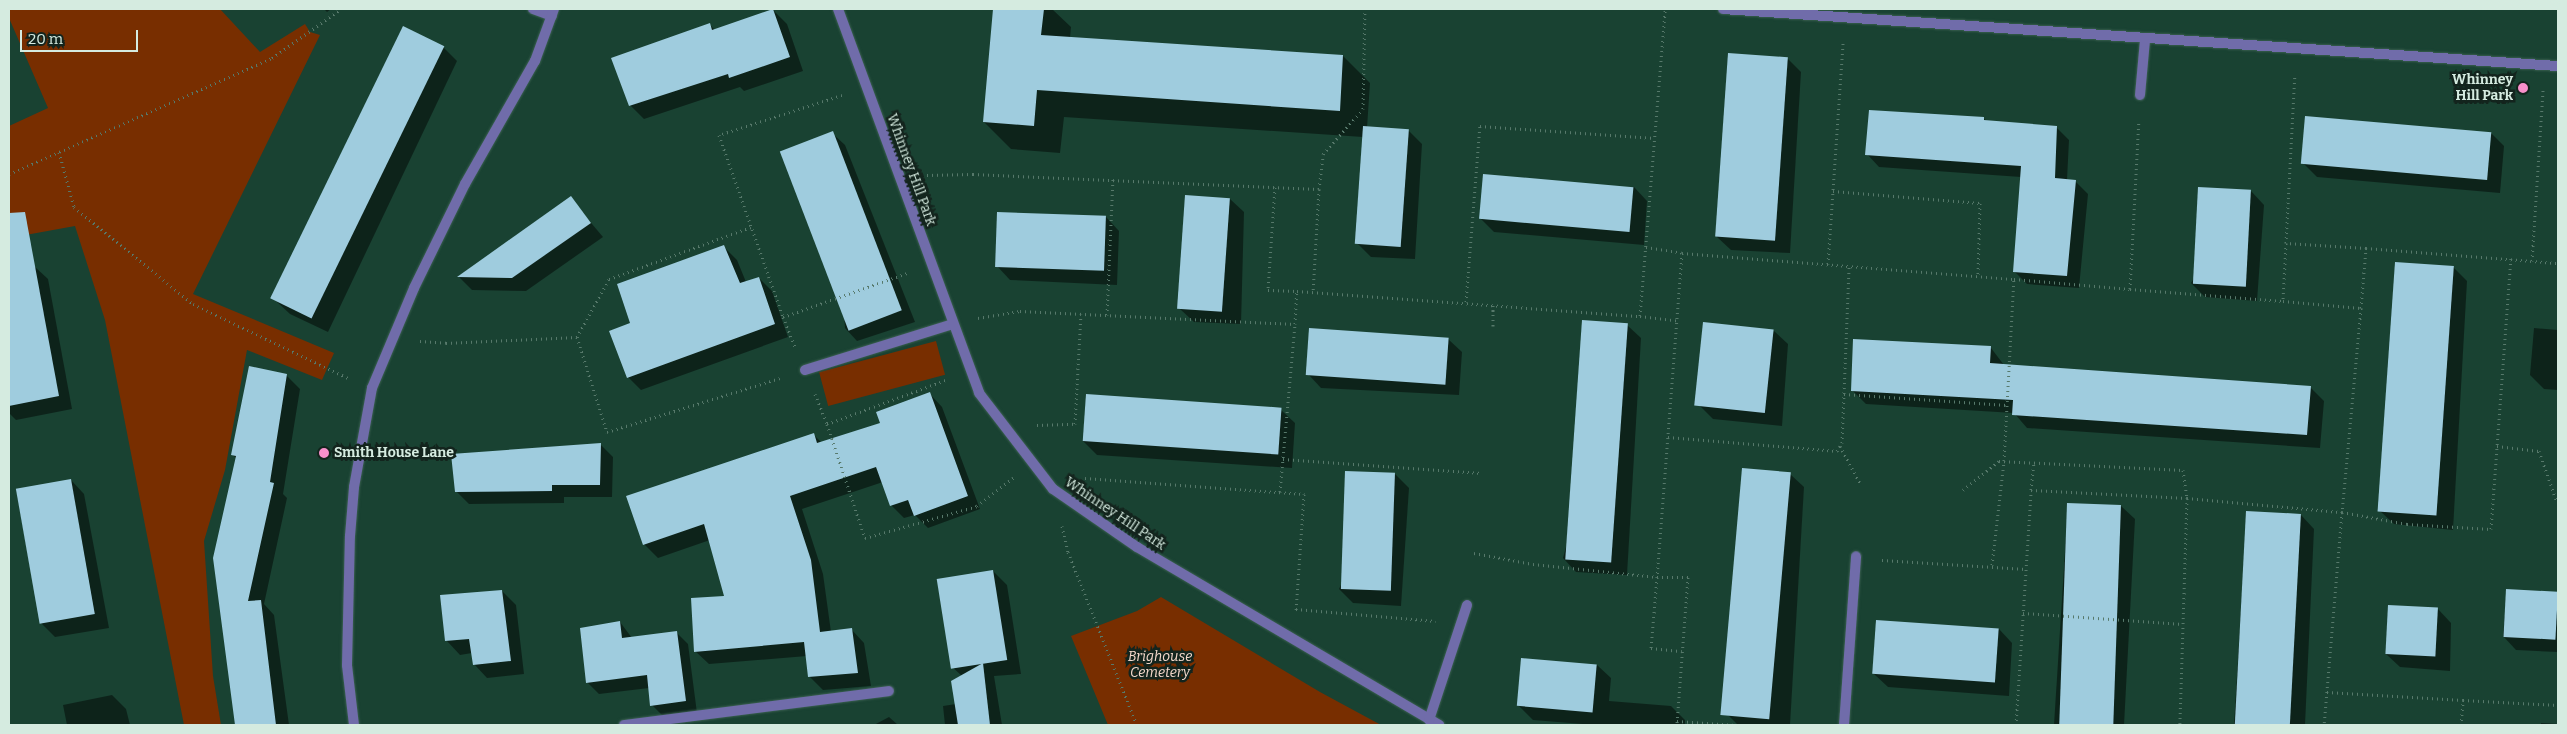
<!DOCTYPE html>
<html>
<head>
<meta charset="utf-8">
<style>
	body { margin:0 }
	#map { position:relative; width:2567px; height:734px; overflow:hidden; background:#194232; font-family:Bitter,serif }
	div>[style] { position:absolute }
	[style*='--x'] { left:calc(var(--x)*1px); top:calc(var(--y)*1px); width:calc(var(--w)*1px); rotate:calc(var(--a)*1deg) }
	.green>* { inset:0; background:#782e00; transform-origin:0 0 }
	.shadow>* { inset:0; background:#0007 }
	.building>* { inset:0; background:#9fccde; transform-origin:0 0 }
	.path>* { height:3px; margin-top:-1.5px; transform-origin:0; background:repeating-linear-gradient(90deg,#57796b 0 1px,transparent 0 5px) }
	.roads { filter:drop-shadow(0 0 1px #3b6051) drop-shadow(0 0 1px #3b6051) }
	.lane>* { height:10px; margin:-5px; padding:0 5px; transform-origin:5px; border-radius:5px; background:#706caa }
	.street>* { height:10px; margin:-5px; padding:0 5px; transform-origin:5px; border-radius:5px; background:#706caa }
	.dots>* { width:14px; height:14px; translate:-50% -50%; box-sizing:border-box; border:2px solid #13241d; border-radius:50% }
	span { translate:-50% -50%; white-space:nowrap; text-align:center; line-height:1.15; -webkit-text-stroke:5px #13241d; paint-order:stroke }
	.poi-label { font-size:14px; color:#d5ebe0; font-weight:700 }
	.right { translate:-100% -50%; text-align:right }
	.left { translate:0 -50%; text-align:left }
	.street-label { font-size:14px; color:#d5ebe0 }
	.park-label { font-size:14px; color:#f4d8cb; font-style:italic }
	.frame { position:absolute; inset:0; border:10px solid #d5ebe0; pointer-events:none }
	.scale { position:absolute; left:20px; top:30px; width:118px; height:22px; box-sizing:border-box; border:2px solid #d5ebe0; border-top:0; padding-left:6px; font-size:15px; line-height:18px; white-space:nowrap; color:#d5ebe0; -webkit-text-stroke:4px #13241d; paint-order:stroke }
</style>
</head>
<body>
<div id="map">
	<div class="green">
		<i style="clip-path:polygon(9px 9px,220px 9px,260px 52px,305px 24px,310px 32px,320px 35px,193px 294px,334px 353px,322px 380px,247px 350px,225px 470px,204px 541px,213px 676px,221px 725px,184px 725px,105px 320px,75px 226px,9px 238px,9px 126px,48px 108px,9px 18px)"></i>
		<i style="left:936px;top:341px;width:35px;height:121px;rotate:75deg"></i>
		<i style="clip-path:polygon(1161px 597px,1320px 692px,1381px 725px,1108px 725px,1071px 636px,1137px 611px)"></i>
	</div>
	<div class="shadow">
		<i style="clip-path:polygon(324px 9px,331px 9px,327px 12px)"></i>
		<i style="clip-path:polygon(994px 9px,1052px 9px,1071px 27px,1070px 38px,1343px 56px,1370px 83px,1367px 128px,1408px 130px,1422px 144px,1415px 259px,1371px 257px,1358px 244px,1363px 137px,1064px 117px,1060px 153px,1011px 149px,984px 122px)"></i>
		<i style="clip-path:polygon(773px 10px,787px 24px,803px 71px,744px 91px,740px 87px,644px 119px,630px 105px,710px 25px,715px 30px)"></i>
		<i style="clip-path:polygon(443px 47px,457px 61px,328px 332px,290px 314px,276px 301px)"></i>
		<i style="clip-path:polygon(1787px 58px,1801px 72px,1790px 253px,1731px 250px,1717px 237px)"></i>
		<i style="clip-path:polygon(1983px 118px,1987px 121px,2056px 127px,2069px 140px,2067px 180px,2075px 181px,2088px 194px,2079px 288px,2027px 284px,2014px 271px,2021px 177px,1879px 167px,1867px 154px)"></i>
		<i style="clip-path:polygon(2490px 132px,2504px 146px,2500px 193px,2317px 177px,2303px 163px)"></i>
		<i style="clip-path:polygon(832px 133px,845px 145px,915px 322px,857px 341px,845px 328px)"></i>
		<i style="clip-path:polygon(1634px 187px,1647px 201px,1644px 245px,1494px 232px,1481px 219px)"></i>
		<i style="clip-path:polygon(2251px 191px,2264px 205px,2257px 301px,2205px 297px,2191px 283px)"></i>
		<i style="clip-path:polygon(570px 198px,603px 237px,526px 291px,472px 290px,459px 277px)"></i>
		<i style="clip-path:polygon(1230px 199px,1244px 212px,1241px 324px,1194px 322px,1180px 309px)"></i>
		<i style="clip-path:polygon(1106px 217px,1119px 231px,1117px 285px,1010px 280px,997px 266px)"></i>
		<i style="clip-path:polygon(724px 247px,737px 260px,746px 282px,759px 278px,772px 291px,788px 337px,641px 390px,628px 377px,632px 324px)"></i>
		<i style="clip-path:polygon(34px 266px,48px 279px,72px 409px,16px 420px,9px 413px,9px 270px)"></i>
		<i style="clip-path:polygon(2453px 267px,2467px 281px,2453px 530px,2394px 524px,2380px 511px)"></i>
		<i style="clip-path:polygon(1627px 325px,1641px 338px,1627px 575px,1576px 572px,1563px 558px)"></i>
		<i style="clip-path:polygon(2534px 328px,2558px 330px,2558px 390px,2544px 389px,2530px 375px)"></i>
		<i style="clip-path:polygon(1774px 331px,1788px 344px,1782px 426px,1713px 419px,1699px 405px)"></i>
		<i style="clip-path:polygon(1448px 339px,1462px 352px,1459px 395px,1321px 388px,1308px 374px)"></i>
		<i style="clip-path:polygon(1991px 348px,2004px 365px,2310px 387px,2324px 401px,2320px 448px,2027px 428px,2014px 413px,1866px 404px,1852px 390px)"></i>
		<i style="clip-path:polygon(286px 375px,300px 389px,283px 494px,287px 498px,264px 604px,274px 615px,289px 725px,236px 725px,215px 558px,237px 459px,232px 454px)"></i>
		<i style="clip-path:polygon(929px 393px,942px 407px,980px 509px,928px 528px,915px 515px,904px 518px,891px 505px,883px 482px,802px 509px,823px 574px,831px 632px,851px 629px,864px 643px,871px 686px,823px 690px,809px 676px,807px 656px,709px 664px,695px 651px,726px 597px,710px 540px,658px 558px,644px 544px,813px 434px,822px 443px,882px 424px)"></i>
		<i style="clip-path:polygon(1087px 395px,1281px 410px,1295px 423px,1292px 468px,1097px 455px,1083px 441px)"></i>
		<i style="clip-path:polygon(600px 444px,613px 457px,612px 497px,564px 497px,564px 503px,469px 504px,456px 491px)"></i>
		<i style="clip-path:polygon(1395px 474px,1409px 488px,1401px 606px,1353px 603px,1339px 589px)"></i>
		<i style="clip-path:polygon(1790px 474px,1804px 487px,1790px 725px,1738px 725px,1727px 714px)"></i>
		<i style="clip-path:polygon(71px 480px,84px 494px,109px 628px,55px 637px,41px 623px)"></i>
		<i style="clip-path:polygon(2068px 504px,2121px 506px,2135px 519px,2124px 725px,2054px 725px)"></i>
		<i style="clip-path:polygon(2247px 512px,2301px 515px,2314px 529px,2305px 725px,2234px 725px)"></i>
		<i style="clip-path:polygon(993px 571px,1007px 585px,1021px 674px,994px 676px,1002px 725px,945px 725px,943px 706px,956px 704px,962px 676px,950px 665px)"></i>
		<i style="clip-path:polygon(2507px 590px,2558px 594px,2558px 652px,2516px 650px,2503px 636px)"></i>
		<i style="clip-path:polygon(502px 591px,516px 605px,524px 674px,487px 678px,474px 664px,472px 653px,460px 655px,447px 641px,441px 596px)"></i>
		<i style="clip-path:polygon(2438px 609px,2451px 623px,2450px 671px,2400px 667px,2386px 654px)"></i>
		<i style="clip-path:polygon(620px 622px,632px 638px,676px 632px,688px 644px,697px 713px,664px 717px,652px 705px,649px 688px,599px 694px,587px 682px)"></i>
		<i style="clip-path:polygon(1999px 629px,2012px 643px,2009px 696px,1888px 687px,1874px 674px)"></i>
		<i style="clip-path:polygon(1597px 665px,1611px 678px,1609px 701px,1671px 706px,1685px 720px,1685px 725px,1595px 725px,1533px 720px,1519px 706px)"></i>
		<i style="clip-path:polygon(112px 695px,126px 709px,130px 725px,67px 725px,63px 705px)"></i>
		<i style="clip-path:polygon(889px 717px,898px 725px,874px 725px)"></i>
		<i style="clip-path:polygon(2541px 723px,2558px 724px,2558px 725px,2541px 725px)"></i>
	</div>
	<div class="building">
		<i style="clip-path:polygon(773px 9px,790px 57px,729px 78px,728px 74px,629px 106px,611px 58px,710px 23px,712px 30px)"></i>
		<i style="clip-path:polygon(993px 9px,1044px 9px,1041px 35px,1343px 55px,1340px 111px,1037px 90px,1034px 126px,983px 122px)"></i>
		<i style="left:403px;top:26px;width:46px;height:303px;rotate:26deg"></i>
		<i style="left:1728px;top:53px;width:60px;height:184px;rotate:4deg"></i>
		<i style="clip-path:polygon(1869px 110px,1984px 117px,1984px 120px,2057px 126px,2055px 178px,2076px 180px,2067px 276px,2013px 272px,2021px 166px,1865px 155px)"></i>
		<i style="left:2305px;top:116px;width:187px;height:48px;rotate:5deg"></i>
		<i style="left:1363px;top:126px;width:46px;height:118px;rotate:4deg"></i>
		<i style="left:833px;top:131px;width:192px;height:57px;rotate:69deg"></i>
		<i style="left:1483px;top:174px;width:151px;height:45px;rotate:5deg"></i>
		<i style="left:2198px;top:187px;width:53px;height:97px;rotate:3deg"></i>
		<i style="left:1185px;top:195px;width:45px;height:114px;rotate:4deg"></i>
		<i style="clip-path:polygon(571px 196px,591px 223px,512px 278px,457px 277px)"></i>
		<i style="clip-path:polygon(25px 212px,59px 396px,9px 406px,9px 213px)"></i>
		<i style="left:997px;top:212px;width:109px;height:55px;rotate:2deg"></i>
		<i style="clip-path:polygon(724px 245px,740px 283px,759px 277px,775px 324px,627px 378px,609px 331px,630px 323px,617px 284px)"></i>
		<i style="left:2395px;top:262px;width:59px;height:250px;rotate:4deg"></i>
		<i style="left:1582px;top:320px;width:46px;height:240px;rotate:4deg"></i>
		<i style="left:1703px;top:322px;width:71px;height:84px;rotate:6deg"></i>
		<i style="left:1309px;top:328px;width:140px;height:47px;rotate:4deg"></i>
		<i style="clip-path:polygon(1853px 339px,1991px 346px,1990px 363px,2311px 386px,2307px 435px,2012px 415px,2013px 400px,1851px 391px)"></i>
		<i style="clip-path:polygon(249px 366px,287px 374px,270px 482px,274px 483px,248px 601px,261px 600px,276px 725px,235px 725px,213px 558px,236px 456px,231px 455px)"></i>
		<i style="clip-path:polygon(930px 392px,968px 496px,914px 516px,908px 500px,890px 506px,876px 467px,790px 496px,811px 560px,820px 632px,852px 628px,858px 673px,808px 677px,804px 642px,694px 652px,691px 598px,724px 596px,704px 524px,643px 545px,626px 496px,814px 433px,817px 443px,880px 423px,876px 412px)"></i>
		<i style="left:1086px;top:394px;width:196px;height:47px;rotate:4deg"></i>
		<i style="clip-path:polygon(601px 443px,600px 485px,552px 485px,552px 491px,455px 492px,451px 454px)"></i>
		<i style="left:1742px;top:468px;width:49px;height:248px;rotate:5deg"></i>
		<i style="left:1345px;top:471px;width:50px;height:118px;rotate:2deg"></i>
		<i style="left:71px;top:479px;width:137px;height:56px;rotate:80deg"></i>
		<i style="left:2067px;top:503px;width:54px;height:222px;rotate:2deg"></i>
		<i style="left:2246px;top:511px;width:55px;height:214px;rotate:3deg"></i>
		<i style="left:993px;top:570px;width:91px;height:57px;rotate:81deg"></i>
		<i style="left:2506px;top:589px;width:52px;height:48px;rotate:3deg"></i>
		<i style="clip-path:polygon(502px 590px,511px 661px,473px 665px,469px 639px,445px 641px,440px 595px)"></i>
		<i style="left:2388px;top:605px;width:50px;height:49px;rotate:3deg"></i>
		<i style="left:1876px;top:620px;width:123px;height:54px;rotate:4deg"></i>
		<i style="clip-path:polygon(620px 621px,622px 638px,677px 631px,686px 701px,650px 706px,647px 675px,586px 683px,580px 628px)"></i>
		<i style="left:1521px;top:658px;width:76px;height:48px;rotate:5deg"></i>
		<i style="clip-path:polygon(983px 663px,990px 725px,958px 725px,951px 681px)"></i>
	</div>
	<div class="path">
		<i style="--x:842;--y:95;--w:129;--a:162"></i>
		<i style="--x:719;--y:135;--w:193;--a:70.6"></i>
		<i style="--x:783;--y:317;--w:132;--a:-19.5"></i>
		<i style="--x:59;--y:152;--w:57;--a:74.7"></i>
		<i style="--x:74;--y:207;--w:154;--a:39.2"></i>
		<i style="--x:193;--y:304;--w:172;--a:25.5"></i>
		<i style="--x:9;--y:174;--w:287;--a:-23.8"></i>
		<i style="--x:272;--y:58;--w:85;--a:-35.4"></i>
		<i style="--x:927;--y:175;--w:46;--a:-1.2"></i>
		<i style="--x:973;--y:174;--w:346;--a:2.5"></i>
		<i style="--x:1319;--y:189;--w:103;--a:93.3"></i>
		<i style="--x:1275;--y:187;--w:103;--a:93.9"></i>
		<i style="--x:1268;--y:290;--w:29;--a:2"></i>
		<i style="--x:1319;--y:189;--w:35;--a:-83"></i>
		<i style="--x:1323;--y:154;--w:60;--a:-48.4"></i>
		<i style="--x:1363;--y:109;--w:100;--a:-88.9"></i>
		<i style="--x:1833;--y:191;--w:147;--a:4.7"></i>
		<i style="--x:1980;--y:203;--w:73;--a:91.6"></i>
		<i style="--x:2286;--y:243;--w:169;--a:-87"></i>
		<i style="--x:1646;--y:247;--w:36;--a:9"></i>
		<i style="--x:1682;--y:253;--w:325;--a:94.4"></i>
		<i style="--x:1657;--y:577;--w:31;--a:0"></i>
		<i style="--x:1688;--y:577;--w:148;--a:94.3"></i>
		<i style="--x:2366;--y:248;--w:193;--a:4.5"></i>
		<i style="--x:1682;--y:253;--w:333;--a:4.5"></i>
		<i style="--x:2014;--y:279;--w:116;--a:4.9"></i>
		<i style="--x:2130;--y:289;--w:153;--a:4.5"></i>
		<i style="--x:2283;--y:301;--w:78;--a:5.1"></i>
		<i style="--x:2361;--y:308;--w:60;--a:-85.2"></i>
		<i style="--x:2366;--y:248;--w:80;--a:-176.4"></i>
		<i style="--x:2286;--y:243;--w:58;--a:93"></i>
		<i style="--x:2532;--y:261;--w:172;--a:-86.3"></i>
		<i style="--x:1828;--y:264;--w:222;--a:-86.1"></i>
		<i style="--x:2130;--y:289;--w:169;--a:-87"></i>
		<i style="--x:1466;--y:302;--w:177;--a:-85.5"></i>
		<i style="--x:1480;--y:126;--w:175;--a:3.9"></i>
		<i style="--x:1493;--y:305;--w:21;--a:90"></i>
		<i style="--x:2361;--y:308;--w:205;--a:95.3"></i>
		<i style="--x:2342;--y:512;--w:66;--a:10.5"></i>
		<i style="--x:2407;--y:524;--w:84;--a:3.4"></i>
		<i style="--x:2491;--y:529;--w:271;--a:-85.8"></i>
		<i style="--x:1107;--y:315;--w:136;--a:-87.5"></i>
		<i style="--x:1640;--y:316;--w:38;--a:7"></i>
		<i style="--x:783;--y:317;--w:32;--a:68"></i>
		<i style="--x:978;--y:318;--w:43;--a:-9.5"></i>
		<i style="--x:1020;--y:311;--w:275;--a:2.7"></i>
		<i style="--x:1295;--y:324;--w:33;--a:-87"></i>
		<i style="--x:1297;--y:291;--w:344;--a:4.2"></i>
		<i style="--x:1640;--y:316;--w:308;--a:-85.3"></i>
		<i style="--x:577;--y:337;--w:66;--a:-61.1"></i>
		<i style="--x:609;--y:279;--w:151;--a:-20.1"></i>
		<i style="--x:420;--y:341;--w:26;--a:4"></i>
		<i style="--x:446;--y:343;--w:131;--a:-2.6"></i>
		<i style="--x:577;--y:337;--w:100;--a:72.5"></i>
		<i style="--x:607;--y:432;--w:181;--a:-17.3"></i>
		<i style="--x:815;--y:394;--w:32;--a:68"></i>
		<i style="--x:827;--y:424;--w:127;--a:-20.3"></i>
		<i style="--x:1844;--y:394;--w:163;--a:3.9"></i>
		<i style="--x:827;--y:424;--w:120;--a:71.6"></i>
		<i style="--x:865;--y:538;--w:116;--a:-15.9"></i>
		<i style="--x:977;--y:506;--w:46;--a:-37.9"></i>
		<i style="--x:1037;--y:425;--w:38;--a:-2"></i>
		<i style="--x:1075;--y:424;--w:110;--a:-86.9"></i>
		<i style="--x:1668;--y:437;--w:170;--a:4.7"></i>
		<i style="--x:1837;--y:451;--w:9;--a:-58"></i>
		<i style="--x:1842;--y:443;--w:177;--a:-87.7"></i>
		<i style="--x:1840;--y:446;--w:44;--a:61.7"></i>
		<i style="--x:2497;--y:446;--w:42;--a:6.8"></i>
		<i style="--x:2539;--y:451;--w:54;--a:70.6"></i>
		<i style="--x:1283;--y:459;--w:199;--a:4"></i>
		<i style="--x:1085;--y:478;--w:220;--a:4.2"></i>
		<i style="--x:1304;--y:494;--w:116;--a:93.9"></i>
		<i style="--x:1963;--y:490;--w:46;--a:-38.9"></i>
		<i style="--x:1999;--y:461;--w:184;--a:2.8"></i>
		<i style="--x:2183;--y:470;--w:28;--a:82"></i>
		<i style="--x:2187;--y:498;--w:227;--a:91.8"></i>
		<i style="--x:2031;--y:490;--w:28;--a:-84"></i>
		<i style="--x:1280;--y:492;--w:169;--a:-84.9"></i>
		<i style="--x:1062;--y:526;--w:27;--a:77"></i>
		<i style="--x:1068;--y:552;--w:186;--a:68.3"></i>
		<i style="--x:1474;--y:553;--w:60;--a:10.6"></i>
		<i style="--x:1533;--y:564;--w:125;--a:6"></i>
		<i style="--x:1657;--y:577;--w:71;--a:94.8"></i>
		<i style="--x:1651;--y:648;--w:31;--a:6"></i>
		<i style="--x:1882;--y:560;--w:144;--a:3.6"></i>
		<i style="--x:1992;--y:565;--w:105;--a:-83.4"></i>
		<i style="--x:2004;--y:461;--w:182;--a:-86.9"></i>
		<i style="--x:1296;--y:609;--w:140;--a:4.9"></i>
		<i style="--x:2023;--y:613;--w:160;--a:3.9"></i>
		<i style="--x:2327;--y:692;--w:136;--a:3.4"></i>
		<i style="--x:1677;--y:721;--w:59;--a:3.9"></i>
		<i style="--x:2016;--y:725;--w:235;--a:-86.3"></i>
		<i style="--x:2031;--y:490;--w:156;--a:2.9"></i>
		<i style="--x:2187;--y:498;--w:156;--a:5.2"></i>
		<i style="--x:2342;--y:512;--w:214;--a:94.8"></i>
		<i style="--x:2461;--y:725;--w:25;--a:-85"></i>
		<i style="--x:2463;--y:700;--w:95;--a:3"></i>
	</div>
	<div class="roads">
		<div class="lane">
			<i style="--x:2140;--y:95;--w:55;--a:-84.8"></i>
			<i style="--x:805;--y:370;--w:155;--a:-17.3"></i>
			<i style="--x:624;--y:725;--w:267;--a:-7.3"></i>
		</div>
		<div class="street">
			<i style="--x:533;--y:9;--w:20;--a:20"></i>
			<i style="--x:838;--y:9;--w:409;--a:69.8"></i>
			<i style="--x:979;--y:393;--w:121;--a:52.4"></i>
			<i style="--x:1053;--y:489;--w:102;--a:34.6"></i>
			<i style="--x:1137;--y:547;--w:351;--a:30.5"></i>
			<i style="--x:1723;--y:9;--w:837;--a:3.91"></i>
			<i style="--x:1429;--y:720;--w:121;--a:-71.7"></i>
			<i style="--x:354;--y:725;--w:60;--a:-96.7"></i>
			<i style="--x:347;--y:665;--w:129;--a:-88.7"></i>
			<i style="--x:350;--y:536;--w:49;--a:-85.3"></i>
			<i style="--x:354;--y:487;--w:101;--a:-79.7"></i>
			<i style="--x:372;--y:388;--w:108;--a:-67.2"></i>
			<i style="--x:414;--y:288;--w:116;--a:-63.9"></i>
			<i style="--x:465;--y:184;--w:142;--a:-60.4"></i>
			<i style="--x:535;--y:61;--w:55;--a:-69.9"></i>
			<i style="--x:1844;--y:725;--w:169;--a:-85.9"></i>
		</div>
	</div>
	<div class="dots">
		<i style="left:2523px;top:88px;background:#f890cb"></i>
		<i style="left:324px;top:453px;background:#f890cb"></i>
	</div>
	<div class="poi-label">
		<span class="right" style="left:2513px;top:88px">Whinney<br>Hill Park</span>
		<span class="left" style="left:334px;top:453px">Smith House Lane</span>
	</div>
	<div class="street-label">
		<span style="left:911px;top:170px;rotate:70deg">Whinney Hill Park</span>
		<span style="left:1115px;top:514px;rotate:34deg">Whinney Hill Park</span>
	</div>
	<div class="park-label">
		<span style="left:1160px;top:665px">Brighouse<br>Cemetery</span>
	</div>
	<div class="frame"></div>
	<div class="scale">20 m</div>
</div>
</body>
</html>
